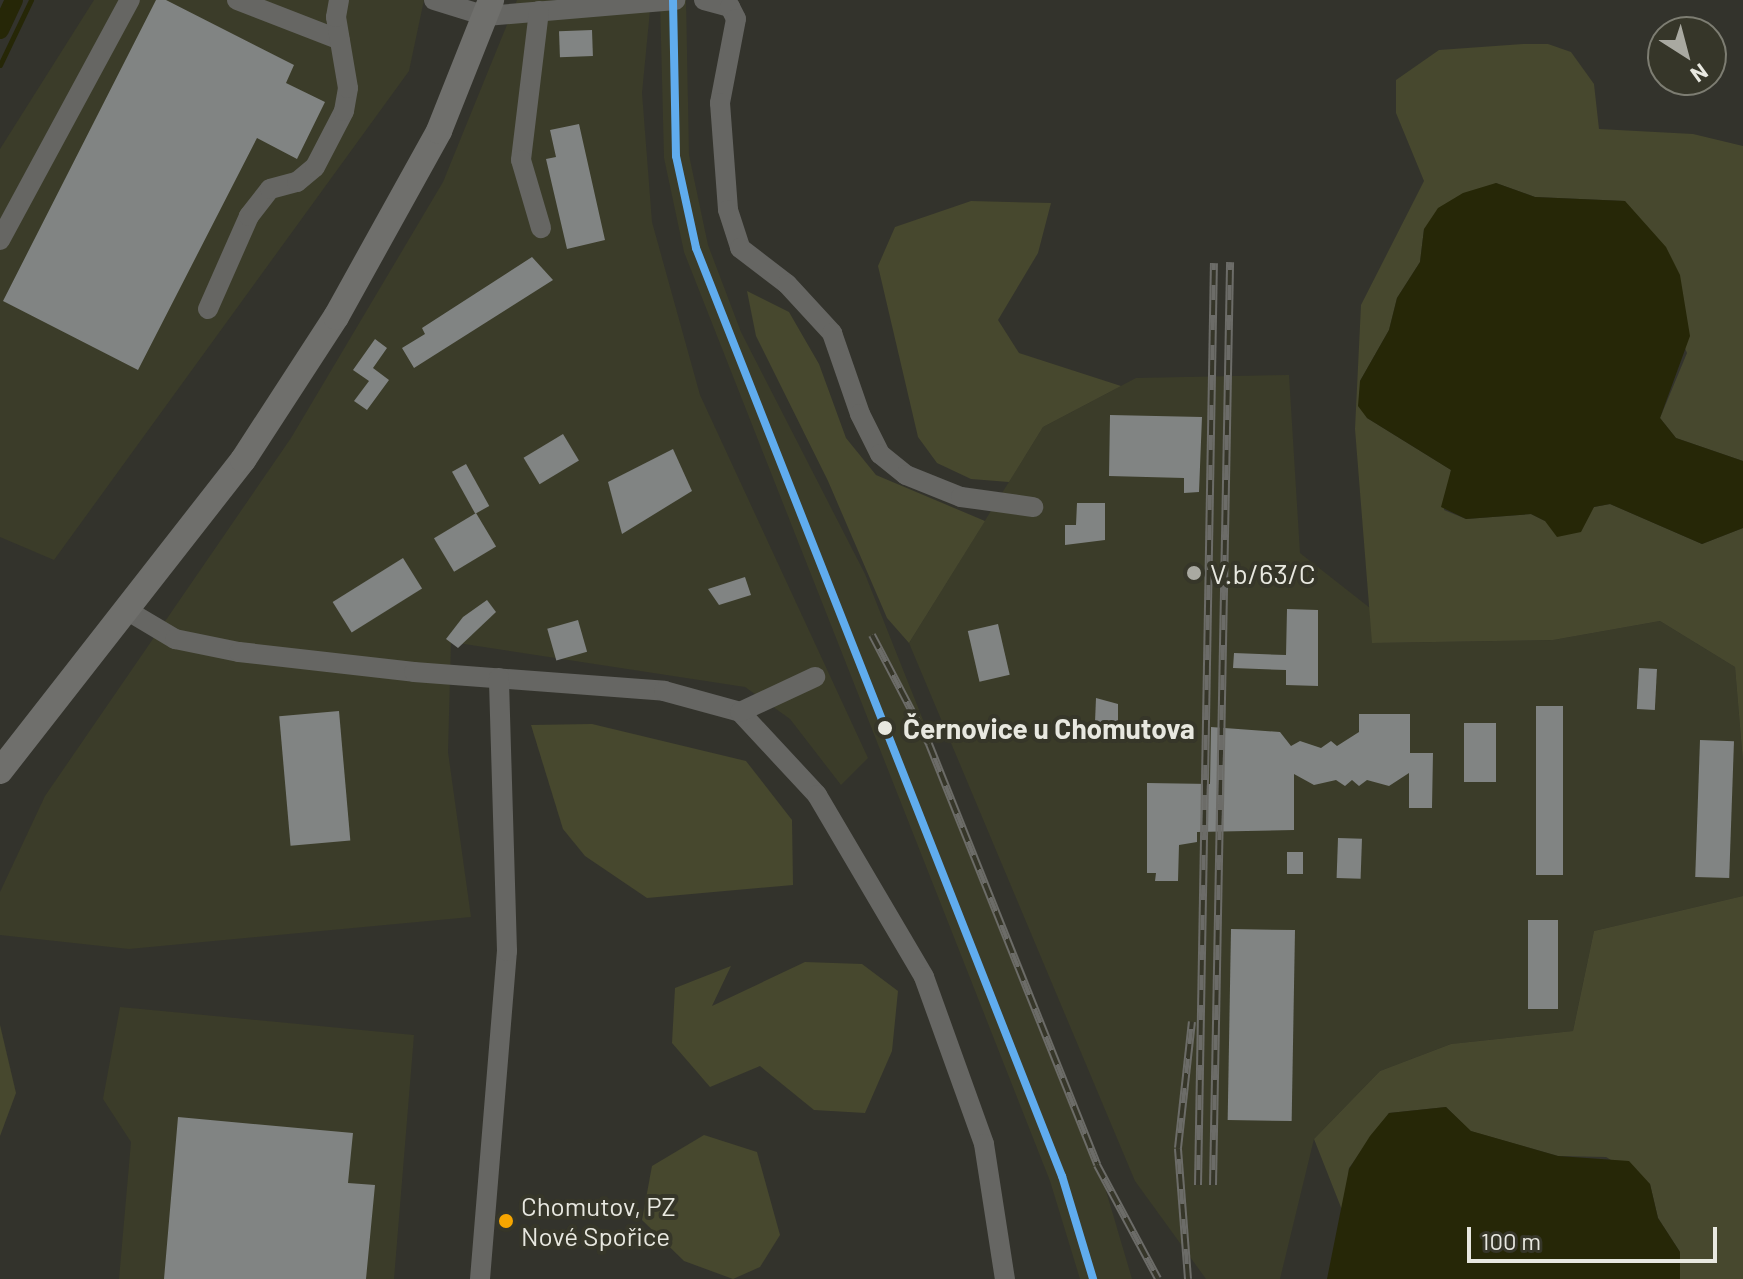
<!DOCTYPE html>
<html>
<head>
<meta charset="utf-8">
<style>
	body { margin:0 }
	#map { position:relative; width:1743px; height:1279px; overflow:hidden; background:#33332c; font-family:Barlow,sans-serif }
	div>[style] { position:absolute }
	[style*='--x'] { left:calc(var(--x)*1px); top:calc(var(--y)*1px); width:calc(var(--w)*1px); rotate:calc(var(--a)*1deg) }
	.built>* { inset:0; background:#3b3c29 }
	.green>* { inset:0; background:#47482e }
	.water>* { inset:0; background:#262707 }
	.stream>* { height:5px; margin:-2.5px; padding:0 2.5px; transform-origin:2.5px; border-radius:2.5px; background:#262707 }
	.canal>* { height:18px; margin:-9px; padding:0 9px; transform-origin:9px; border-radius:9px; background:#262707 }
	.building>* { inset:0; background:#818483; transform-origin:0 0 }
	.minor>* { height:20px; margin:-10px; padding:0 10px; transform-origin:10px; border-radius:10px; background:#666663 }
	.major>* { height:26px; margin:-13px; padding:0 13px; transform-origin:13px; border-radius:13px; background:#6f6f6c }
	.rail>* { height:8px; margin-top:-4px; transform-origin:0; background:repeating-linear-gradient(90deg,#363629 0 15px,#6c6c68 0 30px); box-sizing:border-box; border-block:2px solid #6c6c68 }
	.rail-1>* { height:8px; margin:-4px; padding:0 4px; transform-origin:4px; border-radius:4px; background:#60acee }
	.dots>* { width:22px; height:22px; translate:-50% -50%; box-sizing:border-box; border:4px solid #363629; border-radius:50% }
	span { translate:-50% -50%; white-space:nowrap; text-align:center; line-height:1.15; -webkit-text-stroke:8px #363629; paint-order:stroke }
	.bus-label { font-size:26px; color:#e8e8e0 }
	.left { translate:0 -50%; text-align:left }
	.poi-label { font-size:28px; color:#e8e8e0 }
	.stop-label { font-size:28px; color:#e8e8e0; font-weight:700 }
	.north { position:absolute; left:1647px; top:16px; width:80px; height:80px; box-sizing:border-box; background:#363629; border:2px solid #7d7d72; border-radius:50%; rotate:144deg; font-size:22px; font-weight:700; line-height:32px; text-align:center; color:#e8e8e0 }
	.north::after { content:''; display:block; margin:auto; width:28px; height:36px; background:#a9a9a1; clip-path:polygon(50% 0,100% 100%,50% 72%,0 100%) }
	.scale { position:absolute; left:1467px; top:1227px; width:250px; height:36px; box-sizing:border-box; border:4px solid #e8e8e0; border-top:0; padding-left:10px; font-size:24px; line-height:28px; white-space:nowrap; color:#e8e8e0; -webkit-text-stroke:6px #363629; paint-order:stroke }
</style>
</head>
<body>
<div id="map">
	<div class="built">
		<i style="clip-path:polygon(94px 0,424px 0,409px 71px,54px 560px,0 537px,0 149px)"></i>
		<i style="clip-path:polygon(517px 0,651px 0,642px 93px,652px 222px,700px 395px,868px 758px,841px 785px,790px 719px,745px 687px,451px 642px,448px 752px,471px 917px,129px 949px,0 935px,0 892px,45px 796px,291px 438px,443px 182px)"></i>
		<i style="clip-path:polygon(660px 0,686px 0,689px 155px,708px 245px,741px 332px,865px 574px,1094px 1150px,1132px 1279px,1080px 1279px,1050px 1181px,684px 252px,664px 158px)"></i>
		<i style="clip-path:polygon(1289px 375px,1300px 553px,1370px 608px,1373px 643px,1553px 640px,1660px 621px,1735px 667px,1743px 762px,1743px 896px,1594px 931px,1573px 1031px,1451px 1044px,1380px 1071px,1314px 1139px,1280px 1279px,1206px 1279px,1135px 1181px,909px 643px,1043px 427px,1136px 378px)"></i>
		<i style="clip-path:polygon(120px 1007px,414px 1035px,394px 1279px,119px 1279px,131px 1142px,103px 1099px)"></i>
	</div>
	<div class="green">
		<i style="clip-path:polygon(1523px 44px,1548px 44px,1571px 52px,1594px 84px,1599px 129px,1693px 134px,1743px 146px,1743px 461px,1676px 438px,1660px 418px,1687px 353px,1625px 201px,1535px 197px,1496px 183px,1424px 229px,1420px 262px,1397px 298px,1389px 330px,1360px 381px,1367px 418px,1451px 470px,1444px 510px,1466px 519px,1531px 514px,1545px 521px,1585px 518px,1594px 507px,1610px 504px,1702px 544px,1743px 528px,1743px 762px,1735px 667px,1660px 621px,1553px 640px,1372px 643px,1355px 429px,1361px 305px,1424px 181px,1396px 113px,1396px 80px,1439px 50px)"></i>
		<i style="clip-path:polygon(971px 201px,1051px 203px,1038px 253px,998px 320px,1019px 353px,1121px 386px,1043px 427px,1009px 482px,971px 479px,937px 463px,918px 437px,878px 266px,895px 227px)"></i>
		<i style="clip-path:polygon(747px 291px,789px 312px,819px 364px,846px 438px,876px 475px,985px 521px,909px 643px,887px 618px,828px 481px,756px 336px)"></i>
		<i style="clip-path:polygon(592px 724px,746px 761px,792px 820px,793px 885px,647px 898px,585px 856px,563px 829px,531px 725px)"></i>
		<i style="clip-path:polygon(1743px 896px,1743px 1279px,1680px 1279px,1680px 1252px,1658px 1218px,1650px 1184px,1606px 1157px,1558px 1156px,1470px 1131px,1446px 1107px,1389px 1113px,1349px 1168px,1344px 1215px,1314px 1139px,1380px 1071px,1451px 1044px,1573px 1031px,1594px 931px)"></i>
		<i style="clip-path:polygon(805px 962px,862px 964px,898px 991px,892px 1051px,865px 1113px,814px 1110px,760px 1066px,710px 1087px,672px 1043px,675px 988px,731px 966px,712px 1006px)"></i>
		<i style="clip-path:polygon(0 1025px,16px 1093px,0 1136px)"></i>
		<i style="clip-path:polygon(704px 1135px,757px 1152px,780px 1235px,760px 1267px,733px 1279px,684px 1261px,642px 1220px,652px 1166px)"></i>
	</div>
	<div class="water">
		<i style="clip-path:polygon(1496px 183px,1535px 197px,1625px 201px,1666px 247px,1680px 275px,1690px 336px,1660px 418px,1676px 438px,1743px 461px,1743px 528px,1702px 544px,1610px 504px,1594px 507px,1581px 532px,1557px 537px,1545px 521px,1531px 514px,1466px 519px,1441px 507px,1451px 470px,1367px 418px,1358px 406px,1360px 381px,1389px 330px,1397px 298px,1420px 262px,1424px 229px,1438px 208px,1463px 193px)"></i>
		<i style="clip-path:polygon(1446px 1107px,1471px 1131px,1558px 1156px,1629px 1161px,1650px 1184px,1658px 1218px,1680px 1252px,1680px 1279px,1327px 1279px,1349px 1169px,1370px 1136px,1389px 1113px)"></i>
	</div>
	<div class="stream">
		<i style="--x:0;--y:65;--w:72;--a:-64.5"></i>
	</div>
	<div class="canal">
		<i style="--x:0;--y:30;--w:33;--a:-65"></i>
	</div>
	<div class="building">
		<i style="clip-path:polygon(156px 0,166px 0,294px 65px,286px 83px,325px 102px,297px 159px,257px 138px,138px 370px,3px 301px)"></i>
		<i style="left:592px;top:30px;width:26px;height:33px;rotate:88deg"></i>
		<i style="clip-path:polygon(579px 124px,605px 240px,567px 249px,546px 159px,556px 157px,550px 130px)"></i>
		<i style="clip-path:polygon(532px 257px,553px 280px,414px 368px,402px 348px,425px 334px,422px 328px)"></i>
		<i style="clip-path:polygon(375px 339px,387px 348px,373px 368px,389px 380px,367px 410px,354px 401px,369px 381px,353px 370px)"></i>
		<i style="clip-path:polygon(1110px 415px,1202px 417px,1199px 492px,1184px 493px,1184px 478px,1109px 476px)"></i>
		<i style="left:563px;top:434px;width:31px;height:46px;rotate:59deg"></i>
		<i style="clip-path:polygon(673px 449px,692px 491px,622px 534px,608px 482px)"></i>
		<i style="left:466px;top:464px;width:48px;height:16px;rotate:61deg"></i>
		<i style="clip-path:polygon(1077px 503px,1105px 503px,1105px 540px,1065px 545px,1065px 525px,1076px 525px)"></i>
		<i style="left:476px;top:513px;width:39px;height:49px;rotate:59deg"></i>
		<i style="left:403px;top:558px;width:36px;height:83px;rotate:58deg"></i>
		<i style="clip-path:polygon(745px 577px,751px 595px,719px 605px,708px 589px)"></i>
		<i style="clip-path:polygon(487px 600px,496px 612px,458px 648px,446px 639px,463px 617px)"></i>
		<i style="clip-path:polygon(1287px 609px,1318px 610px,1318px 686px,1286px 685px,1286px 670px,1233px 668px,1234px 653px,1286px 655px)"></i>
		<i style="left:578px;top:620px;width:33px;height:32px;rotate:74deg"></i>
		<i style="left:998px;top:624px;width:52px;height:31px;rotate:77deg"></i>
		<i style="left:1639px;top:668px;width:18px;height:41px;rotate:3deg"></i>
		<i style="clip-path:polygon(1096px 698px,1118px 704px,1118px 722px,1095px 722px)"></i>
		<i style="left:1536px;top:706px;width:27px;height:169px"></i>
		<i style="left:339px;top:711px;width:130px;height:60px;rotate:85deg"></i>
		<i style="clip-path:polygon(1359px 714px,1410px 714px,1410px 753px,1433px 753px,1432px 808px,1409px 808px,1409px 773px,1389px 786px,1367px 780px,1359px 786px,1352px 780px,1345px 786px,1336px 780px,1314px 785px,1294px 774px,1294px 830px,1197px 832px,1197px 842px,1179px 845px,1178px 881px,1155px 881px,1156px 873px,1147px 873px,1147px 783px,1210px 784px,1211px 727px,1280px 732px,1291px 746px,1300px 741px,1321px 748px,1331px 741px,1337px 746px,1359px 732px)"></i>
		<i style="left:1464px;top:723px;width:32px;height:59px"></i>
		<i style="left:1700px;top:740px;width:34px;height:137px;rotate:2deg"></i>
		<i style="left:1338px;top:838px;width:24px;height:40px;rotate:2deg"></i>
		<i style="left:1287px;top:852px;width:16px;height:22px"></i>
		<i style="left:1528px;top:920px;width:30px;height:89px"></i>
		<i style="left:1231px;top:929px;width:64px;height:191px;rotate:1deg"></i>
		<i style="clip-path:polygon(178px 1117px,353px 1133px,348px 1183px,375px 1185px,366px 1279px,164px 1279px)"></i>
	</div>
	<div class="minor">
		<i style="--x:237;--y:0;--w:110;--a:21.2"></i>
		<i style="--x:434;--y:0;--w:54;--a:17.1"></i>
		<i style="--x:486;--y:16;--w:190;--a:-4.8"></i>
		<i style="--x:704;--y:0;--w:27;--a:15"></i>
		<i style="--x:730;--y:7;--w:13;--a:63"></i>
		<i style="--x:736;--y:19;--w:86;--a:100.8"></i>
		<i style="--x:720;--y:103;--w:107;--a:85.7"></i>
		<i style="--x:728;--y:210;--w:40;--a:72"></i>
		<i style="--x:740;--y:248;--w:59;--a:37.5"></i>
		<i style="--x:787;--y:284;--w:67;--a:47.4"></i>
		<i style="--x:832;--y:333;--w:86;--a:70.9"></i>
		<i style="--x:860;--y:414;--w:45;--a:63.4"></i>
		<i style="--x:880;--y:454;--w:33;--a:39"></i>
		<i style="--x:906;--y:475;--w:59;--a:21.8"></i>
		<i style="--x:961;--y:497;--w:73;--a:7.9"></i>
		<i style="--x:539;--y:11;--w:150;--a:96.9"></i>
		<i style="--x:521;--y:160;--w:71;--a:73.6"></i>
		<i style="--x:0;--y:240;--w:273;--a:-61.6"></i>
		<i style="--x:208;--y:309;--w:102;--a:-66.2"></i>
		<i style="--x:249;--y:216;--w:34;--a:-52"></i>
		<i style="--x:270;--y:189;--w:28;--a:-15"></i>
		<i style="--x:297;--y:182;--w:23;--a:-40"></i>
		<i style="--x:315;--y:167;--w:63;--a:-62.6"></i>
		<i style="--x:344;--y:111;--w:23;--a:-80"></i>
		<i style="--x:348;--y:88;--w:72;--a:-99.6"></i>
		<i style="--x:336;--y:17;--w:17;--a:-80"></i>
		<i style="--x:128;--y:611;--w:55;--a:30.8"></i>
		<i style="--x:175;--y:639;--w:65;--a:11.5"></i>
		<i style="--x:239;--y:652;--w:176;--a:6.5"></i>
		<i style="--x:414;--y:672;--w:251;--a:4.3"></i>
		<i style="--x:664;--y:691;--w:79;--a:15.4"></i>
		<i style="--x:740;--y:712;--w:113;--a:47.1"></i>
		<i style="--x:817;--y:795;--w:211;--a:59.5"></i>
		<i style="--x:924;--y:977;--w:177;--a:70.2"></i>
		<i style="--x:984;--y:1144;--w:137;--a:81.2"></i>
		<i style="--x:740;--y:712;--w:83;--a:-25"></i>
		<i style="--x:480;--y:1279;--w:329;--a:-85.3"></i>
		<i style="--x:507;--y:951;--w:273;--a:-91.7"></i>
	</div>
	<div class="major">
		<i style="--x:0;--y:771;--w:395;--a:-52"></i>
		<i style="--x:243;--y:460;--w:171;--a:-57"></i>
		<i style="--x:336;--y:317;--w:213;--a:-61"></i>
		<i style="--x:439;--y:131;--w:141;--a:-68.3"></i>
	</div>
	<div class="rail">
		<i style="--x:872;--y:635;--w:123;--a:62.4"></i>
		<i style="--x:929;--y:744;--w:453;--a:68.2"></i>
		<i style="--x:1097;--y:1165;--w:129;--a:61.8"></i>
		<i style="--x:1198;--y:1185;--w:922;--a:-89.01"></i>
		<i style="--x:1213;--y:1185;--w:923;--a:-88.94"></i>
		<i style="--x:1188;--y:1279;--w:131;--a:-94.4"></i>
		<i style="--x:1178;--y:1148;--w:127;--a:-83.7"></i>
	</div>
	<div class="rail-1">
		<i style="--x:673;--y:0;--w:156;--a:88.9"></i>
		<i style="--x:676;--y:156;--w:94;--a:77.7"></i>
		<i style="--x:696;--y:248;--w:998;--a:68.48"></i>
		<i style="--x:1062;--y:1176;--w:108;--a:73.2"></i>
	</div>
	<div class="dots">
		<i style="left:1194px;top:573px;background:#a9a9a1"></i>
		<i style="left:885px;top:728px;background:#e8e8e0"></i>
		<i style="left:506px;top:1221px;background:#f7a600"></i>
	</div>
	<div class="bus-label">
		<span class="left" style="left:521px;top:1221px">Chomutov, PZ<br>Nové Spořice</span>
	</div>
	<div class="poi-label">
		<span class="left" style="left:1210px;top:573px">V.b/63/C</span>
	</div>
	<div class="stop-label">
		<span class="left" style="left:903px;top:728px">Černovice u Chomutova</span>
	</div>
	<div class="north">N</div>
	<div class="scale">100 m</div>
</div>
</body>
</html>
